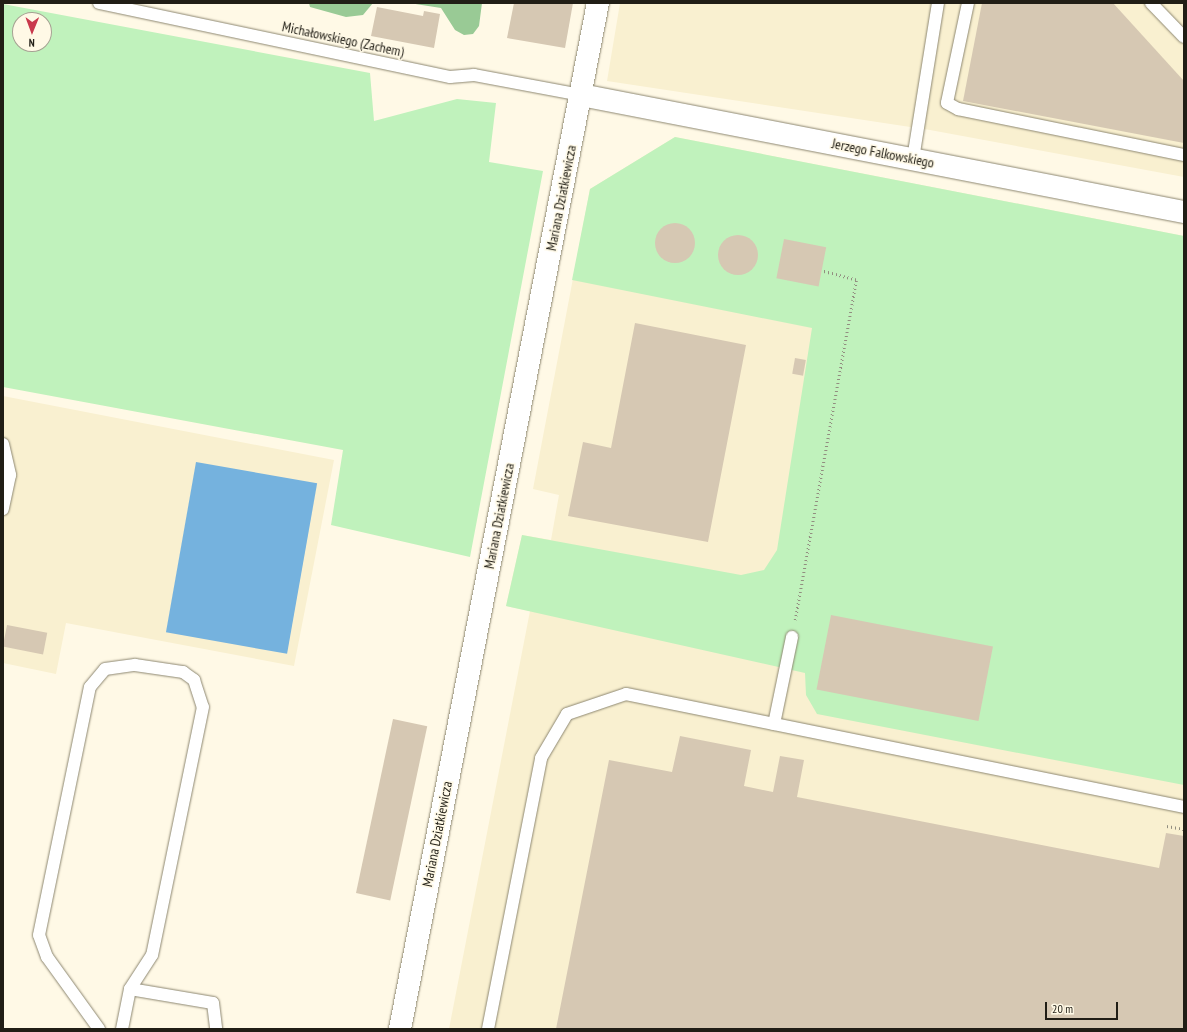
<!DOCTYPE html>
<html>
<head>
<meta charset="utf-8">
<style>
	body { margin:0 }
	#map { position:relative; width:1187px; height:1032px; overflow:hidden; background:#fff9e6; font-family:"PT Sans Narrow",sans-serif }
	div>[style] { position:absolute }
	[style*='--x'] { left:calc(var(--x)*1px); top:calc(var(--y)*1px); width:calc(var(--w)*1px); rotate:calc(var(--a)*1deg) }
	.built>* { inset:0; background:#f9f0d0 }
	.green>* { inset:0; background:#c0f2bc }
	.forest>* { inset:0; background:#99ca95 }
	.water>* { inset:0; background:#75b2de; transform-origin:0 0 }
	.building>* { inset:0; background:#d6c8b3; transform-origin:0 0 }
	.round { border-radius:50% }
	.path>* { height:2.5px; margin-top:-1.25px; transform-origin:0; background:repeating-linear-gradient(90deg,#928e80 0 1px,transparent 0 4px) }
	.roads { filter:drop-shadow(0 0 1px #8d8771) drop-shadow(0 0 1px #8d8771) }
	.service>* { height:12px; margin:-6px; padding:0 6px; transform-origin:6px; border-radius:6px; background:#fff }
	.minor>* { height:22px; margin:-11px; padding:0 11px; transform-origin:11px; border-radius:11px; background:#fff }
	.tertiary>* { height:22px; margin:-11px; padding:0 11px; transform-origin:11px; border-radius:11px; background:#fff }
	span { translate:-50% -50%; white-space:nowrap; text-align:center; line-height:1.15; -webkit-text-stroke:3px #fff9e6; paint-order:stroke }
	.street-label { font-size:14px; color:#211e16 }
	.frame { position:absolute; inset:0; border:4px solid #211e16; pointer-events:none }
	.north { position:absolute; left:12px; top:12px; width:40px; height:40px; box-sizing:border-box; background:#fff9e6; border:1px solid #a6a193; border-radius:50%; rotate:181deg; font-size:11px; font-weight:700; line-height:16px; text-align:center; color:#211e16 }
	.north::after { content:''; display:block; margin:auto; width:14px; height:18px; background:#c9394c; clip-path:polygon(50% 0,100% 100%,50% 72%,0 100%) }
	.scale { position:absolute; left:1045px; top:1002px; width:73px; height:18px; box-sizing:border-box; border:2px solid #211e16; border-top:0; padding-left:5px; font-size:12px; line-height:14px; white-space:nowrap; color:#211e16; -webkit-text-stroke:3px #fff9e6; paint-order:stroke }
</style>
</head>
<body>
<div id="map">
	<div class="built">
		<i style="clip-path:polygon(620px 3px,1184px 3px,1184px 177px,930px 130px,607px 81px)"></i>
		<i style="clip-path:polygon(675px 137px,1184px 236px,1184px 1029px,449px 1029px,530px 611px,506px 606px,522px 535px,551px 540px,559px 495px,533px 489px,590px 189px)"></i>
		<i style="clip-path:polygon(3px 396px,334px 460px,294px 666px,66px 623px,56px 674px,3px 663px)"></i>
	</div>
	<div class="green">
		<i style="clip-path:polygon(evenodd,3px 4px,370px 73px,374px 121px,457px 99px,496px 103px,489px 162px,543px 171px,470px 557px,331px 525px,343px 450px,3px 387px,3px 4px,20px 20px,44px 20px,44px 44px,20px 44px,20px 20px)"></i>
		<i style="clip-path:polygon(675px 137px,1184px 236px,1184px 785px,817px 714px,806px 695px,805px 673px,506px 606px,522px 535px,741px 575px,764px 570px,777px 550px,812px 328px,572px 280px,590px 189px)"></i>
	</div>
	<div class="forest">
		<i style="clip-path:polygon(309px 3px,373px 3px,363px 15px,346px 17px,310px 7px)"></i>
		<i style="clip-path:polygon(409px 3px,482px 3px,479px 26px,473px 34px,464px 35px,455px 30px,441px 8px)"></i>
	</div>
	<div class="water">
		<i style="left:196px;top:462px;width:123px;height:173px;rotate:10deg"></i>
	</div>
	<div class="building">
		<i style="clip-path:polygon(514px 3px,573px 3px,565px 48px,507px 38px)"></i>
		<i style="clip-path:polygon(982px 3px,1113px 3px,1184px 81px,1184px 143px,963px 101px)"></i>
		<i style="clip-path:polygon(377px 7px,423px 16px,424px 11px,440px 14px,434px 48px,371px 36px)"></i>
		<i class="round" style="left:655px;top:223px;width:40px;height:40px"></i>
		<i class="round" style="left:718px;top:235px;width:40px;height:40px"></i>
		<i style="left:784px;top:239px;width:43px;height:40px;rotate:11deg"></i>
		<i style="clip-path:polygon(635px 323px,746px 345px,708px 542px,568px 516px,583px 442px,611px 448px)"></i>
		<i style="left:795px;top:358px;width:11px;height:16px;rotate:10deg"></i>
		<i style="left:831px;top:615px;width:165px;height:76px;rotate:11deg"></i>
		<i style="left:7px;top:625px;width:41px;height:22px;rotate:11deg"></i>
		<i style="left:393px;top:719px;width:35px;height:178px;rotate:12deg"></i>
		<i style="clip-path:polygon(680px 736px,751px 750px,744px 786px,773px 792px,780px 756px,804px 760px,797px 797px,1159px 868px,1166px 833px,1184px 836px,1184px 1029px,556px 1029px,609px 760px,672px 772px)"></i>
	</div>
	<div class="path">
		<i style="--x:795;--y:620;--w:345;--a:-79.8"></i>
		<i style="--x:856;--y:280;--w:35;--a:-165"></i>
		<i style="--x:1167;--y:826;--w:17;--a:10"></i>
	</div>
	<div class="roads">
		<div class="service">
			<i style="--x:99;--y:3;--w:359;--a:11.9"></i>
			<i style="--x:450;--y:77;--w:24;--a:-5"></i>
			<i style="--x:474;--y:75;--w:109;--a:10.6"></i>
			<i style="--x:968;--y:3;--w:102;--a:101.9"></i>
			<i style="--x:947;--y:103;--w:13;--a:29"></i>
			<i style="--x:958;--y:109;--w:231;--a:11.5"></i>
			<i style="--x:1151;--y:3;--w:47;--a:45.9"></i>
			<i style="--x:913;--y:159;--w:158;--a:-80.9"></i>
			<i style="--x:3;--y:444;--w:32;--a:77"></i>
			<i style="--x:10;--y:475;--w:35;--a:102"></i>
			<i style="--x:774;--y:724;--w:89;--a:-78.3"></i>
			<i style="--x:130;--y:989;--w:84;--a:9.6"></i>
			<i style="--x:213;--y:1003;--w:26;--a:83"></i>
			<i style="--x:99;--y:1029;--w:89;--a:-125.8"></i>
			<i style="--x:47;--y:957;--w:23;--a:-110"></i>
			<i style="--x:39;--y:935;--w:253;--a:-78.4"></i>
			<i style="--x:90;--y:687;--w:23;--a:-50"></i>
			<i style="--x:105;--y:669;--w:30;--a:-8"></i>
			<i style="--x:135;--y:665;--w:49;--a:8.3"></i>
			<i style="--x:183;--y:672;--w:14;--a:36"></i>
			<i style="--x:194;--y:680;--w:28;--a:72"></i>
			<i style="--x:203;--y:707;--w:253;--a:101.6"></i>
			<i style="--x:152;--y:955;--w:40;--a:122.9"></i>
			<i style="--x:130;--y:989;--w:41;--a:101.3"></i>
			<i style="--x:488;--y:1029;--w:276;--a:-78.9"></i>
			<i style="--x:541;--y:758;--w:51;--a:-59.4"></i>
			<i style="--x:567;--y:714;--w:62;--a:-18.7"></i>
			<i style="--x:626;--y:694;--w:569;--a:11.45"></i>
		</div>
		<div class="minor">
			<i style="--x:581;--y:95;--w:614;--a:10.98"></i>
		</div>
		<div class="tertiary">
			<i style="--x:400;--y:1029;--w:1045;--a:-79.08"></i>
		</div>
	</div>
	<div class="street-label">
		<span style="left:343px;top:39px;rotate:12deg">Michałowskiego (Zachem)</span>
		<span style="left:883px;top:153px;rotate:11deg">Jerzego Falkowskiego</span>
		<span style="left:561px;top:198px;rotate:-79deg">Mariana Dziatkiewicza</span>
		<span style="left:499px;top:516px;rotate:-79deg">Mariana Dziatkiewicza</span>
		<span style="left:437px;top:834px;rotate:-79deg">Mariana Dziatkiewicza</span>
	</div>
	<div class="frame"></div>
	<div class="north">N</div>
	<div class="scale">20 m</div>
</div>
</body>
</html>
